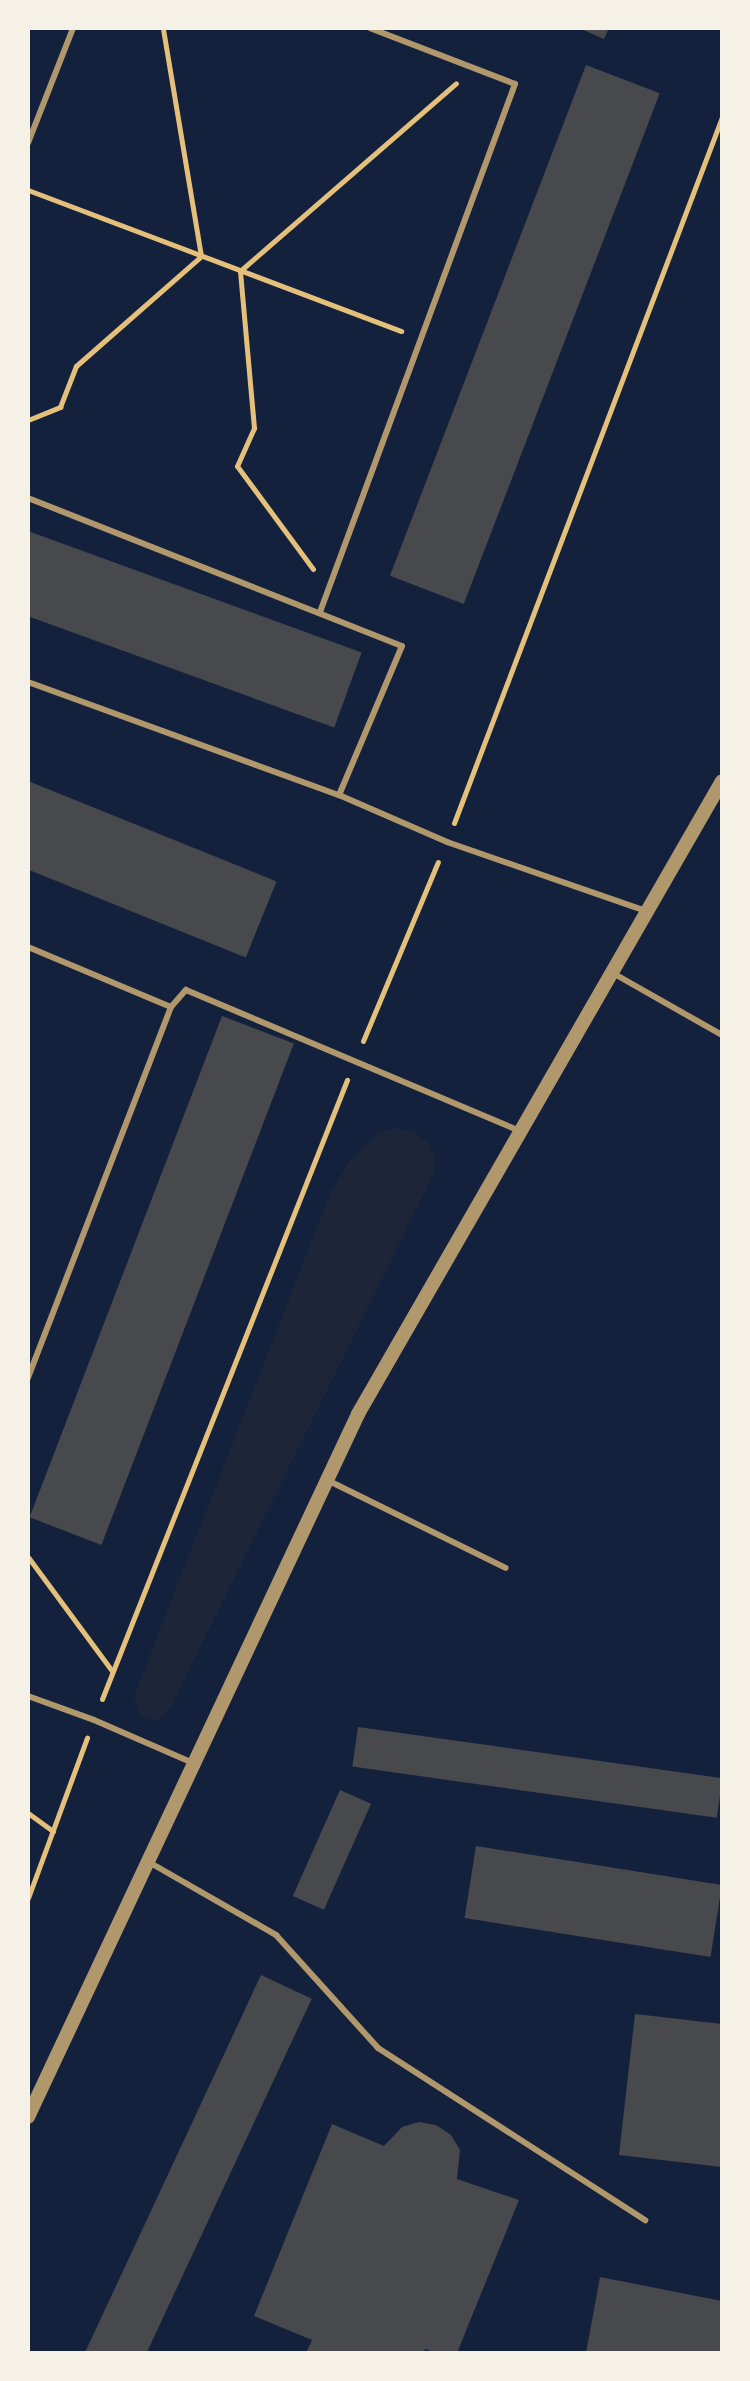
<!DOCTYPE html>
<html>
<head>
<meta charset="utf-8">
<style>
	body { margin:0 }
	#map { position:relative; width:750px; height:2381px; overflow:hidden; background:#14213d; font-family:"Golos Text",sans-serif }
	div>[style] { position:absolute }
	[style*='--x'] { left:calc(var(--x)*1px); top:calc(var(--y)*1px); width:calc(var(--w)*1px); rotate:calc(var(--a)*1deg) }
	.green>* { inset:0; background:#1d2539 }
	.building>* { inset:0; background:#48494c; transform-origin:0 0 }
	.path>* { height:5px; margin:-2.5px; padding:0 2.5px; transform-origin:2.5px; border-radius:2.5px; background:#e5c07b }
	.service>* { height:6px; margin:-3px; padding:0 3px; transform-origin:3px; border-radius:3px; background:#b1986c }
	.tertiary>* { height:14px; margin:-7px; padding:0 7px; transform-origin:7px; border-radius:7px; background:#b1986c }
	span { translate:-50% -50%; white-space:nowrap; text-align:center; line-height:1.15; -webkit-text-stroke:6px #f6f1e7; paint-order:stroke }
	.frame { position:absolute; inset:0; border:30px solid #f6f1e7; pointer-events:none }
</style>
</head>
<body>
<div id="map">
	<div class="green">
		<i style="clip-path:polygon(395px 1128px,414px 1132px,428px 1143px,436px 1160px,432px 1178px,170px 1708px,157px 1721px,139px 1714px,134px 1696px,330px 1194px,350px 1160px,377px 1134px)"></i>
	</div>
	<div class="building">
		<i style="clip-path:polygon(579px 28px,609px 28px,604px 39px)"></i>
		<i style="left:586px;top:65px;width:79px;height:547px;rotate:21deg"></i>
		<i style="left:28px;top:531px;width:355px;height:80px;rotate:20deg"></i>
		<i style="left:28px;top:781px;width:268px;height:82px;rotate:22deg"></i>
		<i style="left:222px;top:1016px;width:77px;height:537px;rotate:21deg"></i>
		<i style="left:358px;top:1727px;width:368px;height:40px;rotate:8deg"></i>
		<i style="left:340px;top:1790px;width:34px;height:116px;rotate:24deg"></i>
		<i style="left:476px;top:1846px;width:249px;height:73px;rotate:9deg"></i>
		<i style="left:261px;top:1975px;width:56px;height:418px;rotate:25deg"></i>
		<i style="clip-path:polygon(635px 2014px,722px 2024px,722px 2167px,619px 2155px)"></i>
		<i style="clip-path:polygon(419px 2122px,436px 2125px,451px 2135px,460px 2150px,457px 2179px,519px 2200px,457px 2353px,436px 2353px,425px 2349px,424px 2353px,306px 2353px,312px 2340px,254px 2316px,332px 2124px,384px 2146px,402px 2127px)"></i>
		<i style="clip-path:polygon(600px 2277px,722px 2301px,722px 2353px,586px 2353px)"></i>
	</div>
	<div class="path">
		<i style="--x:28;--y:190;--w:399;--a:20.7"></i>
		<i style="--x:28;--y:420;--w:35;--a:-22"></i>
		<i style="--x:60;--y:407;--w:44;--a:-68.7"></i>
		<i style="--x:76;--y:366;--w:167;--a:-41.3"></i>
		<i style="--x:201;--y:256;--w:231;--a:-99.5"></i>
		<i style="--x:313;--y:569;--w:128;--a:-126.4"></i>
		<i style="--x:237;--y:466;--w:42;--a:-65.9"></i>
		<i style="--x:254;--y:428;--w:158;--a:-95.1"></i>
		<i style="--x:240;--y:271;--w:286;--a:-41"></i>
		<i style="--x:454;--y:823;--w:755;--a:-69.21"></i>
		<i style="--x:363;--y:1041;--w:194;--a:-67.3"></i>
		<i style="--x:28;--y:1557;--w:142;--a:53.6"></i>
		<i style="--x:102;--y:1699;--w:666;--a:-68.41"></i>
		<i style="--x:28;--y:1813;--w:31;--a:36"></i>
		<i style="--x:28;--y:1898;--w:171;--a:-69.8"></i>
	</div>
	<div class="service">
		<i style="--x:28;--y:143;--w:123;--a:-68.6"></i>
		<i style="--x:28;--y:498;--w:402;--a:21.6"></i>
		<i style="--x:402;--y:646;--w:162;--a:112.9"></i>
		<i style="--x:320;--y:612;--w:563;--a:-69.73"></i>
		<i style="--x:515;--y:84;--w:155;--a:-158.9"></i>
		<i style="--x:28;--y:682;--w:331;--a:20"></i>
		<i style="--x:339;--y:795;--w:118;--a:23.5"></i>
		<i style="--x:447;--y:842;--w:211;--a:19.1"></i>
		<i style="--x:28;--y:947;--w:155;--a:22.8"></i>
		<i style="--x:171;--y:1007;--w:398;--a:111.1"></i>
		<i style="--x:611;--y:972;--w:128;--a:29.6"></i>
		<i style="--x:171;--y:1007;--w:23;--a:-49"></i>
		<i style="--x:186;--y:990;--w:360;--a:22.9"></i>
		<i style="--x:327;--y:1480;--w:199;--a:26.2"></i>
		<i style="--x:28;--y:1696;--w:70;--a:20"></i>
		<i style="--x:94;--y:1720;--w:108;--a:23.5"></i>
		<i style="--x:147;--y:1861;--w:149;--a:29.8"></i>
		<i style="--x:276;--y:1935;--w:152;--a:47.9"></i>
		<i style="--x:378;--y:2048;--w:318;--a:32.8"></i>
	</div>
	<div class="tertiary">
		<i style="--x:28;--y:2117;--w:777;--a:-64.85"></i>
		<i style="--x:358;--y:1414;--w:730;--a:-60.1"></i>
	</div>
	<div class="frame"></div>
</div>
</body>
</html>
